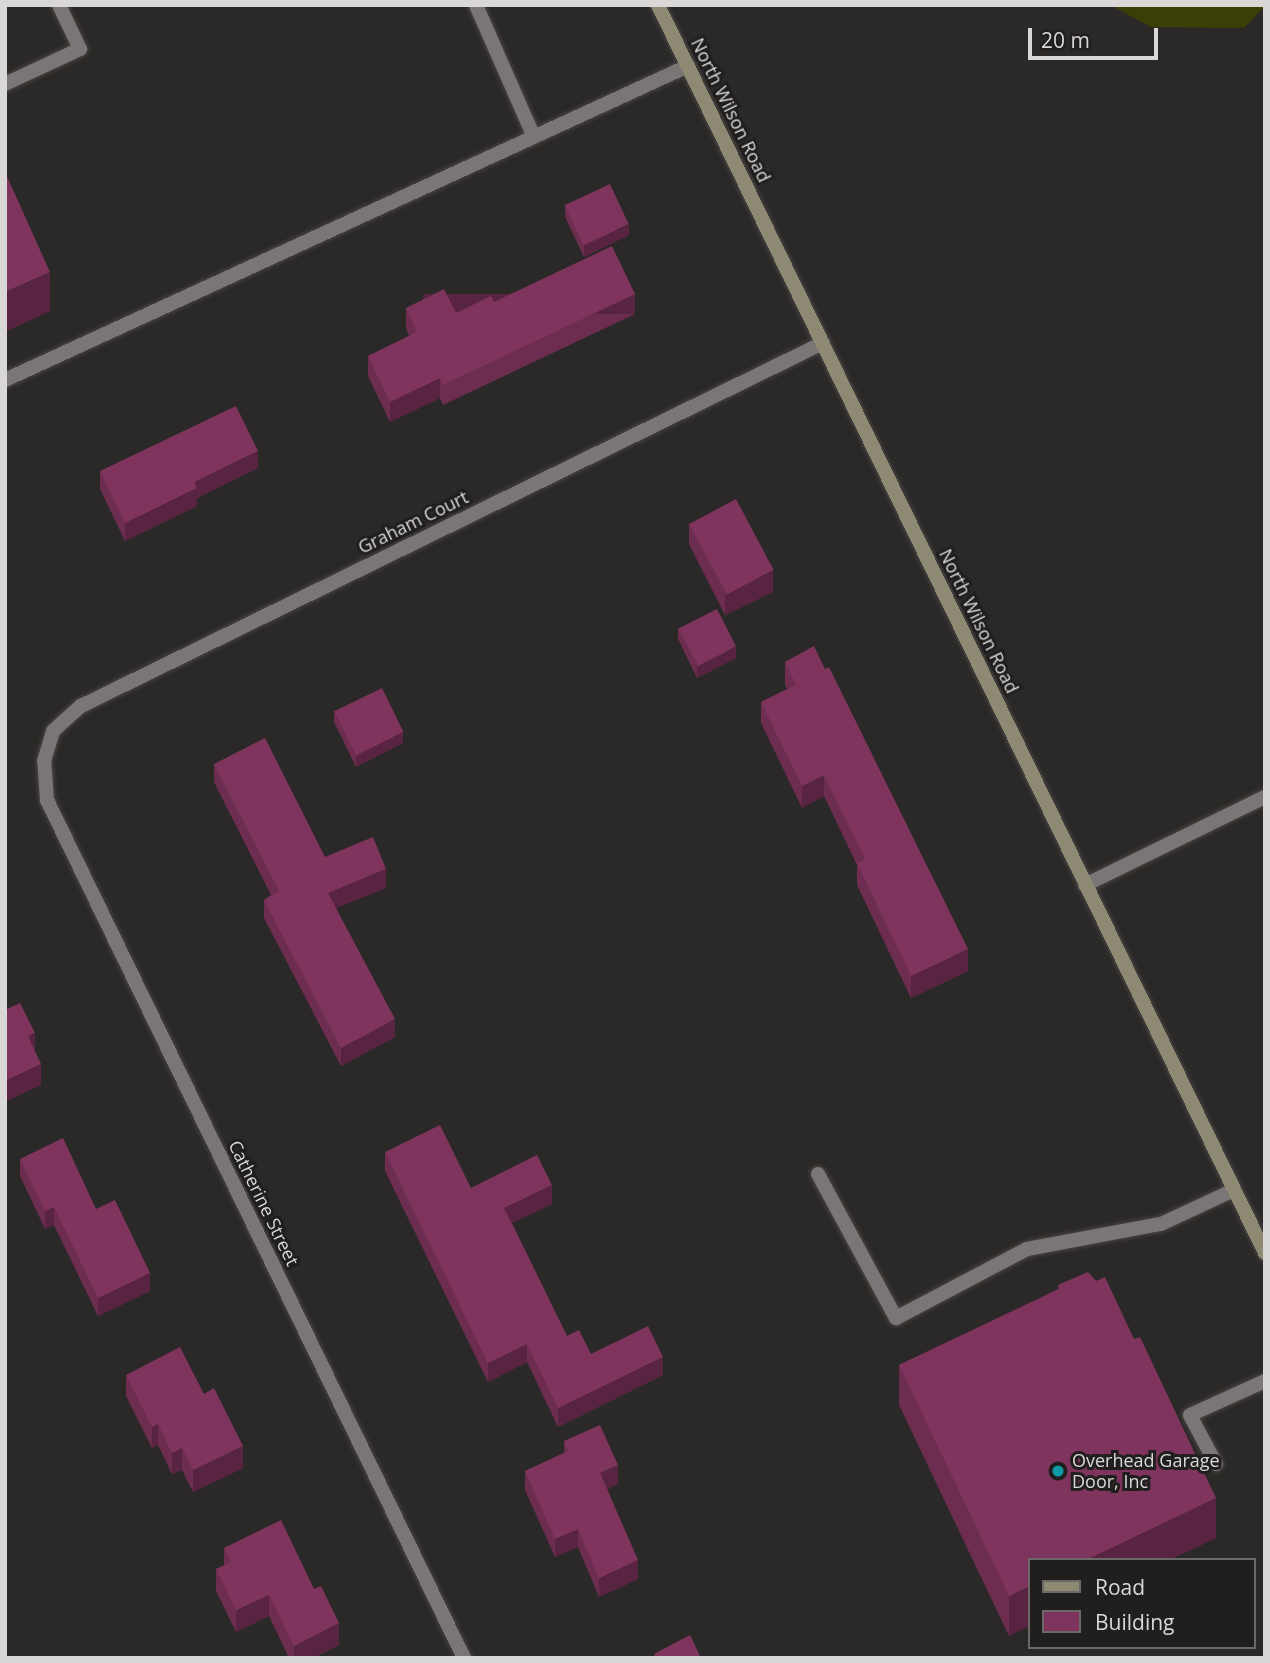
<!DOCTYPE html>
<html>
<head>
<meta charset="utf-8">
<style>
	body { margin:0 }
	#map { position:relative; width:1270px; height:1663px; overflow:hidden; background:#2b2927; font-family:"Open Sans",sans-serif }
	div>[style] { position:absolute }
	[style*='--x'] { left:calc(var(--x)*1px); top:calc(var(--y)*1px); width:calc(var(--w)*1px); rotate:calc(var(--a)*1deg) }
	.green>* { inset:0; background:#3b3f05 }
	.roads { filter:drop-shadow(0 0 2px #474544) drop-shadow(0 0 2px #474544) }
	.lane>* { height:14px; margin:-7px; padding:0 7px; transform-origin:7px; border-radius:7px; background:#797675 }
	.street>* { height:14px; margin:-7px; padding:0 7px; transform-origin:7px; border-radius:7px; background:#797675 }
	.secondary>* { height:14px; margin:-7px; padding:0 7px; transform-origin:7px; border-radius:7px; background:#8d8973 }
	.wall>* { inset:0; background:#6c2d50 }
	.shaded-wall>* { inset:0; background:#582441; transform-origin:0 0 }
	.building>* { inset:0; background:#7e345d; transform-origin:0 0 }
	.dots>* { width:19px; height:19px; translate:-50% -50%; box-sizing:border-box; border:4px solid #211f1e; border-radius:50% }
	span { translate:-50% -50%; white-space:nowrap; text-align:center; line-height:1.15; -webkit-text-stroke:6px #211f1e; paint-order:stroke }
	.street-label { font-size:18px; color:#dad8d7 }
	.poi-label { font-size:18px; color:#dad8d7 }
	.left { translate:0 -50%; text-align:left }
	.frame { position:absolute; inset:0; border:7px solid #dad8d7; pointer-events:none }
	.legend { position:absolute; left:1028px; top:1558px; width:228px; height:91px; box-sizing:border-box; background:#211f1e; border:2px solid #6b6968; margin:0; padding:9px 12px; list-style:none; font-size:21px; color:#dad8d7 }
	.legend li { display:flex; align-items:center; gap:14px; height:35px }
	.legend b { width:35px; border:2px solid #6b6968 }
	.scale { position:absolute; left:1028px; top:28px; width:130px; height:32px; box-sizing:border-box; border:4px solid #dad8d7; border-top:0; padding-left:9px; font-size:21px; line-height:24px; white-space:nowrap; color:#dad8d7; -webkit-text-stroke:5px #211f1e; paint-order:stroke }
</style>
</head>
<body>
<div id="map">
	<div class="green">
		<i style="clip-path:polygon(1110px 5px,1265px 5px,1265px 6px,1244px 28px,1151px 27px)"></i>
	</div>
	<div class="roads">
		<div class="lane">
			<i style="--x:476;--y:5;--w:144;--a:66.3"></i>
			<i style="--x:5;--y:84;--w:83;--a:-25"></i>
			<i style="--x:80;--y:49;--w:49;--a:-115.5"></i>
			<i style="--x:5;--y:380;--w:752;--a:-24.69"></i>
			<i style="--x:818;--y:1174;--w:164;--a:61.6"></i>
			<i style="--x:896;--y:1318;--w:148;--a:-27.8"></i>
			<i style="--x:1027;--y:1249;--w:136;--a:-10.6"></i>
			<i style="--x:1161;--y:1224;--w:81;--a:-25"></i>
			<i style="--x:1216;--y:1464;--w:55;--a:-118"></i>
			<i style="--x:1190;--y:1415;--w:82;--a:-24.4"></i>
		</div>
		<div class="street">
			<i style="--x:1085;--y:885;--w:200;--a:-26.1"></i>
			<i style="--x:464;--y:1658;--w:954;--a:-115.92"></i>
			<i style="--x:47;--y:800;--w:39;--a:-94"></i>
			<i style="--x:44;--y:761;--w:31;--a:-73"></i>
			<i style="--x:53;--y:731;--w:38;--a:-42"></i>
			<i style="--x:81;--y:706;--w:826;--a:-26.07"></i>
		</div>
		<div class="secondary">
			<i style="--x:658;--y:5;--w:1388;--a:64.06"></i>
		</div>
	</div>
	<div class="wall">
		<i style="clip-path:polygon(565px 206px,629px 235px,584px 257px,565px 217px)"></i>
		<i style="clip-path:polygon(494px 302px,635px 314px,443px 405px,440px 398px,390px 422px,368px 376px,368px 356px,409px 336px,406px 328px,406px 308px,456px 313px)"></i>
		<i style="clip-path:polygon(258px 468px,197px 498px,197px 506px,125px 541px,100px 489px,100px 471px)"></i>
		<i style="clip-path:polygon(689px 523px,773px 592px,725px 615px,689px 544px)"></i>
		<i style="clip-path:polygon(678px 628px,736px 658px,697px 678px,678px 639px)"></i>
		<i style="clip-path:polygon(785px 662px,968px 971px,911px 998px,857px 885px,857px 865px,824px 796px,802px 808px,761px 723px,761px 702px,787px 689px,785px 684px)"></i>
		<i style="clip-path:polygon(334px 710px,403px 743px,356px 767px,334px 722px)"></i>
		<i style="clip-path:polygon(214px 764px,325px 857px,386px 888px,336px 908px,395px 1037px,341px 1066px,264px 918px,264px 900px,271px 895px,214px 782px)"></i>
		<i style="clip-path:polygon(385px 1152px,471px 1188px,552px 1204px,512px 1223px,567px 1336px,591px 1354px,663px 1375px,558px 1427px,527px 1362px,488px 1382px,385px 1171px)"></i>
		<i style="clip-path:polygon(20px 1159px,96px 1209px,150px 1291px,98px 1316px,54px 1225px,45px 1229px,20px 1176px)"></i>
		<i style="clip-path:polygon(1058px 1285px,1216px 1538px,1169px 1560px,1030px 1560px,1030px 1625px,1009px 1636px,899px 1405px,899px 1365px,1058px 1289px)"></i>
		<i style="clip-path:polygon(126px 1375px,243px 1468px,193px 1492px,182px 1470px,172px 1474px,158px 1445px,152px 1448px,126px 1396px)"></i>
		<i style="clip-path:polygon(564px 1441px,618px 1484px,607px 1488px,638px 1579px,599px 1597px,578px 1547px,555px 1557px,525px 1490px,525px 1471px,564px 1453px)"></i>
		<i style="clip-path:polygon(224px 1548px,339px 1645px,313px 1658px,289px 1658px,269px 1616px,236px 1632px,216px 1591px,216px 1569px,224px 1566px)"></i>
	</div>
	<div class="shaded-wall">
		<i style="clip-path:polygon(629px 224px,629px 235px,584px 257px,584px 246px)"></i>
		<i style="clip-path:polygon(50px 272px,50px 311px,5px 332px,5px 292px)"></i>
		<i style="left:635px;top:294px;width:20px;height:212px;rotate:90deg"></i>
		<i style="clip-path:polygon(440px 378px,440px 398px,390px 422px,390px 402px)"></i>
		<i style="clip-path:polygon(258px 451px,258px 468px,197px 498px,197px 506px,125px 541px,125px 523px,194px 482px)"></i>
		<i style="clip-path:polygon(773px 570px,773px 592px,725px 615px,725px 594px)"></i>
		<i style="clip-path:polygon(736px 647px,736px 658px,697px 678px,697px 666px)"></i>
		<i style="clip-path:polygon(403px 732px,403px 743px,356px 767px,356px 756px)"></i>
		<i style="clip-path:polygon(824px 775px,824px 796px,802px 808px,802px 786px)"></i>
		<i style="clip-path:polygon(386px 869px,386px 888px,328px 911px,328px 893px)"></i>
		<i style="clip-path:polygon(968px 949px,968px 971px,911px 998px,911px 976px)"></i>
		<i style="clip-path:polygon(395px 1019px,395px 1037px,341px 1066px,341px 1048px)"></i>
		<i style="clip-path:polygon(35px 1033px,35px 1055px,28px 1036px)"></i>
		<i style="clip-path:polygon(41px 1064px,41px 1085px,5px 1102px,5px 1081px)"></i>
		<i style="clip-path:polygon(552px 1185px,552px 1204px,504px 1227px,504px 1208px)"></i>
		<i style="clip-path:polygon(54px 1207px,54px 1225px,45px 1229px,45px 1211px)"></i>
		<i style="clip-path:polygon(150px 1273px,150px 1291px,98px 1316px,98px 1298px)"></i>
		<i style="clip-path:polygon(527px 1344px,527px 1362px,488px 1382px,488px 1363px)"></i>
		<i style="clip-path:polygon(663px 1357px,663px 1375px,558px 1427px,558px 1408px)"></i>
		<i style="clip-path:polygon(158px 1424px,158px 1445px,152px 1448px,152px 1427px)"></i>
		<i style="clip-path:polygon(243px 1446px,243px 1468px,193px 1492px,193px 1470px)"></i>
		<i style="clip-path:polygon(182px 1448px,182px 1470px,172px 1474px,172px 1453px)"></i>
		<i style="clip-path:polygon(618px 1465px,618px 1484px,600px 1492px,600px 1473px)"></i>
		<i style="clip-path:polygon(1216px 1498px,1216px 1538px,1169px 1560px,1086px 1560px)"></i>
		<i style="clip-path:polygon(578px 1529px,578px 1547px,555px 1557px,555px 1539px)"></i>
		<i style="clip-path:polygon(638px 1560px,638px 1579px,599px 1597px,599px 1578px)"></i>
		<i style="clip-path:polygon(1030px 1586px,1030px 1625px,1009px 1636px,1009px 1596px)"></i>
		<i style="clip-path:polygon(269px 1595px,269px 1616px,236px 1632px,236px 1610px)"></i>
		<i style="clip-path:polygon(339px 1623px,339px 1645px,313px 1658px,294px 1658px,294px 1646px)"></i>
	</div>
	<div class="building">
		<i style="clip-path:polygon(5px 172px,50px 272px,5px 292px)"></i>
		<i style="left:610px;top:184px;width:44px;height:50px;rotate:65deg"></i>
		<i style="clip-path:polygon(612px 246px,635px 294px,443px 385px,440px 378px,390px 402px,368px 356px,417px 332px,406px 308px,444px 289px,456px 313px,491px 296px,494px 302px)"></i>
		<i style="clip-path:polygon(236px 406px,258px 451px,194px 482px,197px 488px,125px 523px,100px 471px)"></i>
		<i style="left:736px;top:499px;width:80px;height:53px;rotate:62deg"></i>
		<i style="left:717px;top:609px;width:42px;height:43px;rotate:63deg"></i>
		<i style="clip-path:polygon(814px 646px,825px 669px,829px 667px,968px 949px,911px 976px,857px 863px,865px 859px,824px 775px,802px 786px,761px 702px,796px 685px,785px 662px)"></i>
		<i style="left:382px;top:688px;width:49px;height:53px;rotate:64deg"></i>
		<i style="clip-path:polygon(265px 738px,325px 857px,373px 837px,386px 869px,328px 893px,395px 1019px,341px 1048px,264px 900px,279px 891px,214px 764px)"></i>
		<i style="clip-path:polygon(20px 1003px,35px 1033px,28px 1036px,41px 1064px,5px 1081px,5px 1010px)"></i>
		<i style="clip-path:polygon(440px 1125px,471px 1188px,537px 1155px,552px 1185px,504px 1208px,567px 1336px,579px 1330px,591px 1354px,648px 1326px,663px 1357px,558px 1408px,527px 1344px,488px 1363px,385px 1152px)"></i>
		<i style="clip-path:polygon(63px 1138px,96px 1209px,115px 1200px,150px 1273px,98px 1298px,54px 1207px,45px 1211px,20px 1159px)"></i>
		<i style="clip-path:polygon(1088px 1272px,1096px 1281px,1105px 1277px,1134px 1339px,1140px 1337px,1216px 1498px,1086px 1560px,1030px 1560px,1030px 1586px,1009px 1596px,899px 1365px,1060px 1289px,1058px 1285px)"></i>
		<i style="clip-path:polygon(180px 1347px,204px 1394px,214px 1388px,243px 1446px,193px 1470px,182px 1448px,172px 1453px,158px 1424px,152px 1427px,126px 1375px)"></i>
		<i style="clip-path:polygon(600px 1425px,618px 1465px,600px 1473px,638px 1560px,599px 1578px,578px 1529px,555px 1539px,525px 1471px,568px 1451px,564px 1441px)"></i>
		<i style="clip-path:polygon(281px 1520px,314px 1589px,321px 1586px,339px 1623px,294px 1646px,269px 1595px,236px 1610px,216px 1569px,231px 1562px,224px 1548px)"></i>
		<i style="clip-path:polygon(690px 1635px,701px 1658px,656px 1658px,654px 1654px)"></i>
	</div>
	<div class="dots">
		<i style="left:1058px;top:1471px;background:#0f9aa8"></i>
	</div>
	<div class="street-label">
		<span style="left:731px;top:110px;rotate:64deg">North Wilson Road</span>
		<span style="left:413px;top:522px;rotate:-26deg">Graham Court</span>
		<span style="left:979px;top:621px;rotate:64deg">North Wilson Road</span>
		<span style="left:264px;top:1203px;rotate:64deg">Catherine Street</span>
	</div>
	<div class="poi-label">
		<span class="left" style="left:1072px;top:1471px">Overhead Garage<br>Door, Inc</span>
	</div>
	<div class="frame"></div>
	<ul class="legend">
	<li><b style="height:9px;background:#8d8973"></b>Road</li>
	<li><b style="height:19px;background:#7e345d"></b>Building</li>
	</ul>
	<div class="scale">20 m</div>
</div>
</body>
</html>
